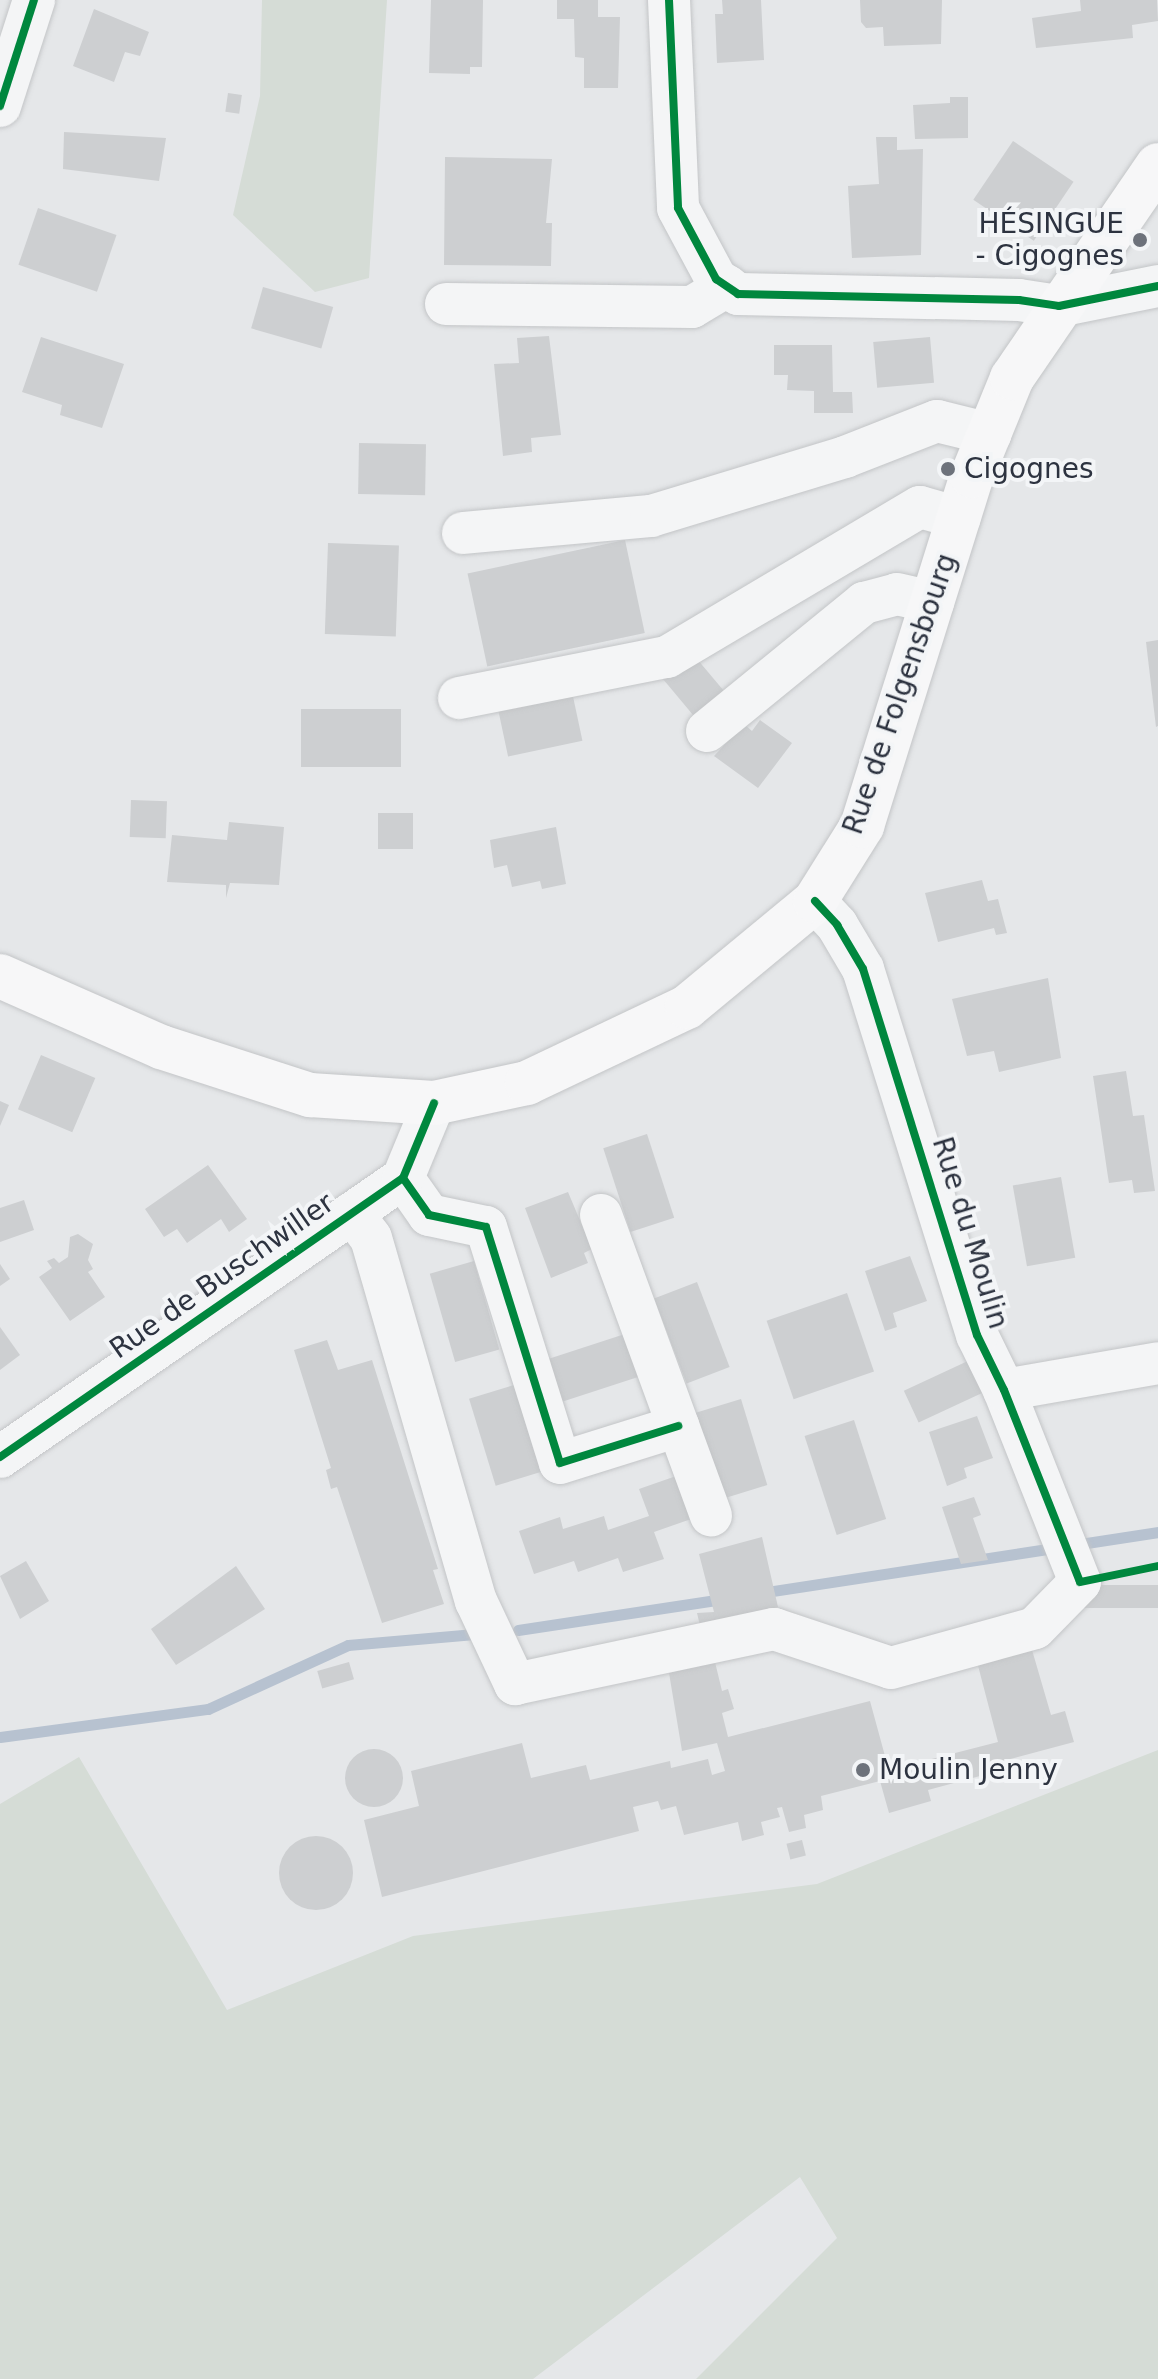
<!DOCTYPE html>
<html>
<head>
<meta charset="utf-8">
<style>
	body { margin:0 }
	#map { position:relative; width:1158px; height:2379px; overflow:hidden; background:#e5e7e9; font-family:"DejaVu Sans",sans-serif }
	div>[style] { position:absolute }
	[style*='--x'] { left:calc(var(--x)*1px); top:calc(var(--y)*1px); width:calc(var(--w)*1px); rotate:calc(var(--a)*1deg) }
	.green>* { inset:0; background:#d5dcd6 }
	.stream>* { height:11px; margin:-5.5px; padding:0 5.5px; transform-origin:5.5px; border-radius:5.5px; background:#b7c2d0 }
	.building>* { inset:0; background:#cdcfd1; transform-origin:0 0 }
	.round { border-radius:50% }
	.roads { filter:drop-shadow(0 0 2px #c3c5c7) drop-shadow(0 0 2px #c3c5c7) }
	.minor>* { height:42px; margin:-21px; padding:0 21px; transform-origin:21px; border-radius:21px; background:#f4f5f6 }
	.major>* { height:44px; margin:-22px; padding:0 22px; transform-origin:22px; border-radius:22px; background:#f7f7f8 }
	.cycleway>* { height:8px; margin:-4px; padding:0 4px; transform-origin:4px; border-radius:4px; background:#00873e }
	.dots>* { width:22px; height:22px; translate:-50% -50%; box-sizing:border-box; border:4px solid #f3f5f7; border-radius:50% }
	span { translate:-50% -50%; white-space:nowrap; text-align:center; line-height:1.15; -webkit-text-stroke:8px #f3f5f7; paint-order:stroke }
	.poi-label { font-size:28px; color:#2d3340 }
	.right { translate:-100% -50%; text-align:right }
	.left { translate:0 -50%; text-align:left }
	.street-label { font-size:28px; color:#2d3340 }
</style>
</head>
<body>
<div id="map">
	<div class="green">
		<i style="clip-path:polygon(262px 0,387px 0,369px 278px,315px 292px,233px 215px,260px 96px)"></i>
		<i style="clip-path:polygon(1158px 1750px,1158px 2379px,696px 2379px,837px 2238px,800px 2177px,533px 2379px,0 2379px,0 1804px,79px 1757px,227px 2010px,413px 1936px,817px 1884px)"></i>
	</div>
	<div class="stream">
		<i style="--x:760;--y:1593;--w:403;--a:-8.7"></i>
		<i style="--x:518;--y:1630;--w:207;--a:-8.6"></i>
		<i style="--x:0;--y:1737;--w:210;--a:-7.7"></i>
		<i style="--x:208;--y:1709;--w:154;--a:-24.6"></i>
		<i style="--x:348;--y:1645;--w:127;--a:-5"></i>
	</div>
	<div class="building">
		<i style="clip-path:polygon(431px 0,483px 0,482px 67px,470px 67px,470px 74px,429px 73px)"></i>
		<i style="clip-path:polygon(557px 0,598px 0,598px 17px,620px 17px,618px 88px,584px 88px,584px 58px,575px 57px,574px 19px,557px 19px)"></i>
		<i style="clip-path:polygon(722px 0,761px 0,764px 60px,717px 63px,715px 14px,723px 14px)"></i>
		<i style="clip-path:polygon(860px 0,942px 0,941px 44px,884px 46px,883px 27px,866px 28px,861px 22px)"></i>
		<i style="clip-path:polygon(1080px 0,1157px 0,1158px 21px,1132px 25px,1133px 38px,1036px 48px,1032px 18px,1081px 11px)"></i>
		<i style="clip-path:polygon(94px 9px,149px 32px,140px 56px,125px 52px,114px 82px,73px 66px)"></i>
		<i style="left:228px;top:93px;width:14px;height:19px;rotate:8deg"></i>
		<i style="clip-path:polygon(950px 97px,968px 97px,968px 138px,915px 139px,913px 105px,950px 103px)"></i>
		<i style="clip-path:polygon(64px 132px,166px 138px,159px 181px,63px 169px)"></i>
		<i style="clip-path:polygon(876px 137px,897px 137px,897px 150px,923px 149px,921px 255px,852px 258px,848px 186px,879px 184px)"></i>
		<i style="left:1013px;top:141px;width:73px;height:71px;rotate:34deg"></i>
		<i style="clip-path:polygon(445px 157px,552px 159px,546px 223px,552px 223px,551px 266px,444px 265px)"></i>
		<i style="left:38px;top:208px;width:83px;height:60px;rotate:19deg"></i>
		<i style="left:263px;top:287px;width:73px;height:43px;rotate:16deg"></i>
		<i style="clip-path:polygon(549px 336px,561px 435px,531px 438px,532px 452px,503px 456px,494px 364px,519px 363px,517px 338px)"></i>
		<i style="clip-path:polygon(41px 337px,124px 364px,102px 428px,60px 415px,62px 405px,22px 392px)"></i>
		<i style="left:930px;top:337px;width:46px;height:57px;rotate:85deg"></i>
		<i style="clip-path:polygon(774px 345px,832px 345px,833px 392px,852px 392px,853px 413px,814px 413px,814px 391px,787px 390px,788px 375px,774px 375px)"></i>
		<i style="left:359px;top:443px;width:67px;height:51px;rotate:1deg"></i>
		<i style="left:625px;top:540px;width:95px;height:161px;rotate:78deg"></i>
		<i style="left:328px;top:543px;width:71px;height:91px;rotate:2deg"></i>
		<i style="clip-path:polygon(1158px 640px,1158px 726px,1156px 727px,1146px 642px)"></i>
		<i style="left:692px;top:653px;width:52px;height:39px;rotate:50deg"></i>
		<i style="left:571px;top:687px;width:55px;height:76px;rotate:78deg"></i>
		<i style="left:301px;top:709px;width:100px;height:58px"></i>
		<i style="clip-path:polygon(760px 720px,792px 743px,758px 788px,714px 756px,744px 724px,752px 731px)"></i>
		<i style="left:131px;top:800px;width:36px;height:37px;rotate:2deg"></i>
		<i style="left:413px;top:813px;width:36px;height:35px;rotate:90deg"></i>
		<i style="clip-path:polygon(229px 822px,284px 827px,279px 885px,230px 883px,226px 898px,226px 885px,167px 882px,172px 835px,227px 840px)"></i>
		<i style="clip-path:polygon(556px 827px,566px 884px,542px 889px,540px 881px,512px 887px,507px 865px,494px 868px,490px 840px)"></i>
		<i style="clip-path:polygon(982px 880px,988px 901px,998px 899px,1007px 933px,996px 935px,994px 928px,938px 942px,925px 893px)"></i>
		<i style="clip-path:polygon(1048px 978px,1061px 1058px,999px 1072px,994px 1051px,967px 1056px,952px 999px)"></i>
		<i style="left:41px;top:1055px;width:59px;height:59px;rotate:23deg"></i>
		<i style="clip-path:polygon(1126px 1071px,1133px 1116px,1144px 1115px,1155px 1191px,1134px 1193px,1132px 1180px,1109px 1183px,1108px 1177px,1093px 1076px)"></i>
		<i style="clip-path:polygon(0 1101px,9px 1105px,0 1126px)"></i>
		<i style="left:647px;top:1134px;width:88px;height:46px;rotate:72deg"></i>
		<i style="clip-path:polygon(208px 1165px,247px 1219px,229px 1232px,221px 1219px,187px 1243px,177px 1229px,164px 1237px,145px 1209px)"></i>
		<i style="left:1061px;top:1177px;width:82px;height:49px;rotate:80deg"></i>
		<i style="clip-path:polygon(568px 1192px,592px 1249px,584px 1253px,588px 1263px,551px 1278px,525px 1208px)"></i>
		<i style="clip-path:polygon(24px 1200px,34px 1230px,0 1242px,0 1208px)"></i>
		<i style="clip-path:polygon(78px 1234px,93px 1244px,88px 1260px,93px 1269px,88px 1272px,105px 1297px,70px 1321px,39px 1277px,52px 1268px,47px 1261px,54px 1258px,59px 1263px,68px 1257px,70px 1237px)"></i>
		<i style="clip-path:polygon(910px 1256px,927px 1301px,893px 1313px,897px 1327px,885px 1331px,865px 1271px)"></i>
		<i style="left:474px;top:1261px;width:92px;height:46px;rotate:74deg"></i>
		<i style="clip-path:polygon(0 1264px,10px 1279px,0 1286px)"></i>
		<i style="left:697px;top:1282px;width:91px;height:46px;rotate:69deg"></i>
		<i style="left:847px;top:1293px;width:83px;height:85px;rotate:71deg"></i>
		<i style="clip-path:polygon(0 1327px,20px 1355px,0 1370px)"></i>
		<i style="left:631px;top:1332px;width:45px;height:87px;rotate:72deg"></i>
		<i style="clip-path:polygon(327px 1340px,338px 1370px,372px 1360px,438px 1569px,433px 1570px,444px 1604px,382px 1623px,337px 1487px,331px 1489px,326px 1470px,331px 1468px,294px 1350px)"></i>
		<i style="left:970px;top:1360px;width:35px;height:73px;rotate:65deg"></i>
		<i style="left:514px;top:1385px;width:91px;height:47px;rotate:73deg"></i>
		<i style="left:741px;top:1399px;width:90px;height:49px;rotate:73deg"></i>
		<i style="clip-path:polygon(977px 1416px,993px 1458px,964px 1468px,967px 1478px,947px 1486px,929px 1432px)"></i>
		<i style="left:854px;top:1420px;width:104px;height:52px;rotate:72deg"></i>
		<i style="clip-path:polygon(679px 1475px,694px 1518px,654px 1532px,664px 1559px,623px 1572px,618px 1558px,578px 1572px,574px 1561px,534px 1574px,519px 1531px,560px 1517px,563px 1529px,604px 1516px,608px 1530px,649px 1516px,639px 1489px)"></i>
		<i style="clip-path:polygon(974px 1497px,981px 1515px,973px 1518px,988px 1560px,961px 1564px,942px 1507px)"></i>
		<i style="clip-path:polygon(762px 1537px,778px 1607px,700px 1626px,697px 1613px,714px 1612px,699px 1554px)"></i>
		<i style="clip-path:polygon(26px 1561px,49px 1601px,20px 1619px,0 1576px)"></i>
		<i style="clip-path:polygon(236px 1566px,265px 1609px,176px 1665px,151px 1629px)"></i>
		<i style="left:1158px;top:1585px;width:23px;height:79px;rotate:90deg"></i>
		<i style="clip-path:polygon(1030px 1643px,1051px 1715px,1065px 1711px,1074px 1742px,1003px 1761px,1006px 1769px,928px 1790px,931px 1801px,889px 1813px,880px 1781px,821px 1796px,823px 1810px,804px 1815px,806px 1828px,789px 1832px,782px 1807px,777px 1808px,780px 1817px,761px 1822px,764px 1835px,742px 1841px,738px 1822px,684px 1835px,676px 1806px,661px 1810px,658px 1801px,633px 1807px,639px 1831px,382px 1897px,364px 1820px,419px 1806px,411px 1771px,522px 1743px,531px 1778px,586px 1765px,590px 1780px,670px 1761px,671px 1768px,708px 1759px,712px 1775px,725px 1771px,717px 1743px,682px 1751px,669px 1673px,715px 1662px,722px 1691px,728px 1689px,734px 1709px,722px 1713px,728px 1737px,870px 1701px,888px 1767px,920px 1762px,998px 1742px,976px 1658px)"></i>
		<i style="left:349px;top:1662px;width:18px;height:33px;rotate:74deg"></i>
		<i class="round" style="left:345px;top:1749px;width:58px;height:58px"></i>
		<i class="round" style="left:279px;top:1836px;width:74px;height:74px"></i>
		<i style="left:802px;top:1840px;width:16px;height:16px;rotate:76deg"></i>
	</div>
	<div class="roads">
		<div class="minor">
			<i style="--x:669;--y:0;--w:208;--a:87.5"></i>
			<i style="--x:678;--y:208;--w:81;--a:61.8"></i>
			<i style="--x:716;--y:279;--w:27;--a:34"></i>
			<i style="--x:738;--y:294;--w:281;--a:1.2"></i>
			<i style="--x:1019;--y:300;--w:40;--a:8.5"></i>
			<i style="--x:1059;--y:306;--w:101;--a:-11.4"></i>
			<i style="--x:0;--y:106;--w:111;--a:-72.2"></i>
			<i style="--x:446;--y:304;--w:246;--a:0.7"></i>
			<i style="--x:692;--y:307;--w:41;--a:-31"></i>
			<i style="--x:463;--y:533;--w:189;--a:-5.2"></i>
			<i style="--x:651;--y:516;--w:203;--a:-16.9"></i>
			<i style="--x:845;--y:457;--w:99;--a:-21.4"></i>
			<i style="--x:937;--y:421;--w:55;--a:13.8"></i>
			<i style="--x:459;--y:698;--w:212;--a:-11.2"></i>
			<i style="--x:667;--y:657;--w:294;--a:-30.7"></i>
			<i style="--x:920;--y:507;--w:41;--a:15.8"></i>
			<i style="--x:707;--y:731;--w:203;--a:-39.2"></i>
			<i style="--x:864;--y:603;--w:34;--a:-15"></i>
			<i style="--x:897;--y:594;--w:37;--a:13"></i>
			<i style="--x:403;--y:1178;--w:45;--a:54.9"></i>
			<i style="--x:429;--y:1215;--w:58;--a:11.9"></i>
			<i style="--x:486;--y:1227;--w:247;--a:72.6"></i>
			<i style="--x:560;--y:1463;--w:124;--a:-17.4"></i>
			<i style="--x:352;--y:1213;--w:31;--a:53"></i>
			<i style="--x:371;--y:1238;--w:378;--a:73.9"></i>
			<i style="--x:476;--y:1601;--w:92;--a:64.8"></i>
			<i style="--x:515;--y:1684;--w:265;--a:-12"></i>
			<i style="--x:774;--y:1629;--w:123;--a:18.4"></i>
			<i style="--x:891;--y:1668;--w:149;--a:-15.5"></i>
			<i style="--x:1035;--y:1628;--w:64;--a:-45.6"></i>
			<i style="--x:1080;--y:1582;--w:206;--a:-111.6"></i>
			<i style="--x:1004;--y:1390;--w:61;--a:-116.1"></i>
			<i style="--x:977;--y:1335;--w:383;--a:-107.3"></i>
			<i style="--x:863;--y:969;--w:51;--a:-120.6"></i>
			<i style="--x:837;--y:925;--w:33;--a:-133"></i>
			<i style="--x:601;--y:1215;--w:320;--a:69.9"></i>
			<i style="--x:1004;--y:1390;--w:156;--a:-9.9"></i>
			<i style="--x:0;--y:1457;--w:490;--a:-34.7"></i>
			<i style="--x:403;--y:1178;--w:81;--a:-67.5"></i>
		</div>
		<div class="major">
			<i style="--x:0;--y:976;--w:176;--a:23.8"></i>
			<i style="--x:161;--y:1047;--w:157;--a:17.9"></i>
			<i style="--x:310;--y:1095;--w:124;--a:3.7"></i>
			<i style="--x:434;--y:1103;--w:95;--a:-12.1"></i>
			<i style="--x:527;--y:1083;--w:177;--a:-25.4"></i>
			<i style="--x:687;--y:1007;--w:166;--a:-39.6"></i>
			<i style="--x:815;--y:901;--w:89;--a:-57.9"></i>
			<i style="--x:862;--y:826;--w:367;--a:-72.6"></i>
			<i style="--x:972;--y:476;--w:106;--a:-67.8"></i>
			<i style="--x:1012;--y:378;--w:258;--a:-55.6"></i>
		</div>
	</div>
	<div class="cycleway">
		<i style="--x:669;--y:0;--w:208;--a:87.5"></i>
		<i style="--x:678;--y:208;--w:81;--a:61.8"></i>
		<i style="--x:716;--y:279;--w:27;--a:34"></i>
		<i style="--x:738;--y:294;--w:281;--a:1.2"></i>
		<i style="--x:1019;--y:300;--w:40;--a:8.5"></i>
		<i style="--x:1059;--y:306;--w:101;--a:-11.4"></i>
		<i style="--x:0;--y:106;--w:111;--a:-72.2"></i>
		<i style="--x:815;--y:901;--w:33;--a:47"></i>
		<i style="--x:837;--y:925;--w:51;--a:59.4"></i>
		<i style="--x:863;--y:969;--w:383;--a:72.7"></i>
		<i style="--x:977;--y:1335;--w:61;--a:63.9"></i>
		<i style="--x:1004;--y:1390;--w:206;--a:68.4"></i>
		<i style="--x:1080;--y:1582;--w:80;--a:-11.6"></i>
		<i style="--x:403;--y:1178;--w:45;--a:54.9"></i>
		<i style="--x:429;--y:1215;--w:58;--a:11.9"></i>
		<i style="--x:486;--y:1227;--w:247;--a:72.6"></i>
		<i style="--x:560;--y:1463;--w:124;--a:-17.4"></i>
		<i style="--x:0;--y:1457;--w:490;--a:-34.7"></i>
		<i style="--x:403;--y:1178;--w:81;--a:-67.5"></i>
	</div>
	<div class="dots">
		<i style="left:1140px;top:240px;background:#6d727b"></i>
		<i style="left:948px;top:469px;background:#6d727b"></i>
		<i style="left:863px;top:1770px;background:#6d727b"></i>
	</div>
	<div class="poi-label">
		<span class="right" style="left:1124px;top:240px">HÉSINGUE<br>- Cigognes</span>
		<span class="left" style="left:964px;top:469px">Cigognes</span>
		<span class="left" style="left:879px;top:1770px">Moulin Jenny</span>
	</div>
	<div class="street-label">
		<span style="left:900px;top:694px;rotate:-71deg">Rue de Folgensbourg</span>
		<span style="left:970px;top:1233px;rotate:73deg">Rue du Moulin</span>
		<span style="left:222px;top:1276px;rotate:-35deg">Rue de Buschwiller</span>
	</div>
</div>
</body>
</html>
